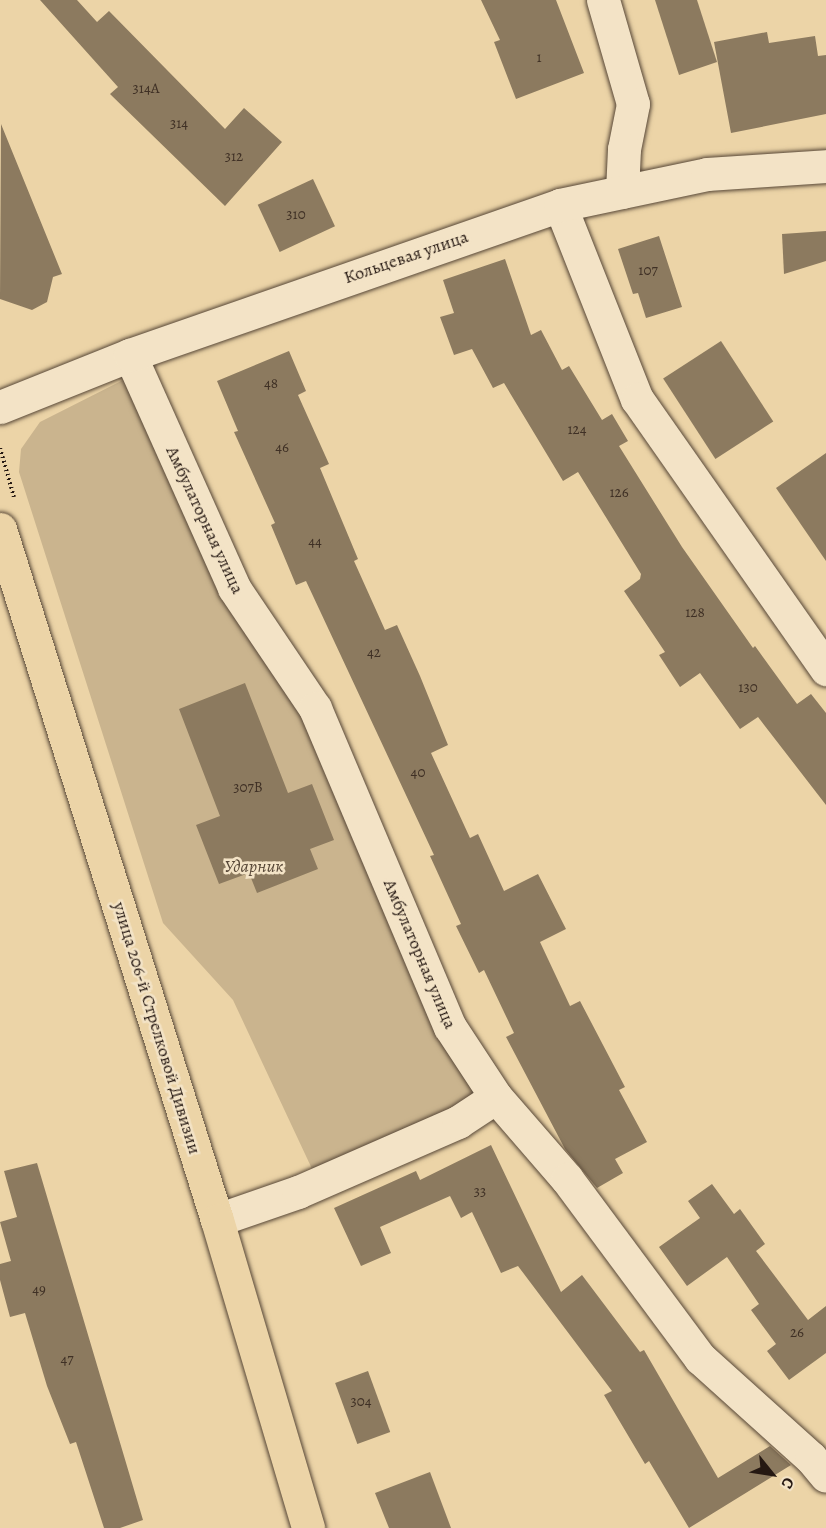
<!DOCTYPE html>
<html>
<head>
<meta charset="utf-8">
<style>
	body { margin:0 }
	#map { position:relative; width:826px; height:1528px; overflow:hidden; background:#ecd4a7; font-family:Alegreya,serif }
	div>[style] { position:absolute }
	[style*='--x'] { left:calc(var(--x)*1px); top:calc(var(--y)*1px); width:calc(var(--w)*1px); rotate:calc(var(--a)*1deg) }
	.green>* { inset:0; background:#cab48e }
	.building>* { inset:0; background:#8c7a5f; transform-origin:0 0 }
	.path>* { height:4px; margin-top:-2px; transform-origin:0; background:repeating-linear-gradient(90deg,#251812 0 1.5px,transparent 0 4.5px) }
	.roads { filter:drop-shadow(0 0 2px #574737) drop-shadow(0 0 2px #574737) }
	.minor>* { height:33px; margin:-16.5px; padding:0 16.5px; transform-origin:16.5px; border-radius:16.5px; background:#f3e3c6 }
	.major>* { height:33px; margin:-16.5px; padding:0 16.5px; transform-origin:16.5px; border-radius:16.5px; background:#ecd4a7 }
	span { translate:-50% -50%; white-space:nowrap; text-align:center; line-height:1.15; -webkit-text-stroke:5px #f3e3c6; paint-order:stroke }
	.number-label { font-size:15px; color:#3f3025 }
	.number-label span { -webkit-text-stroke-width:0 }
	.street-label { font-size:18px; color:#251812 }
	.park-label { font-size:18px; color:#574737; font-style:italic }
	.north { position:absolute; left:742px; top:1444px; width:60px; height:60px; -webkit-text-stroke:4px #f3e3c6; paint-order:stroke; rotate:120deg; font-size:16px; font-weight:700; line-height:24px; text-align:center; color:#251812 }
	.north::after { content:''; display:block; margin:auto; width:21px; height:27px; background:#251812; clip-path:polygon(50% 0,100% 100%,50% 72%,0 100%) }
</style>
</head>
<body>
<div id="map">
	<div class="green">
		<i style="clip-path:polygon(129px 377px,301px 709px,479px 1096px,313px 1171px,233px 1000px,163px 923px,19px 472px,21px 449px,40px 422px)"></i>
	</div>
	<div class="building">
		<i style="clip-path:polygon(40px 0,77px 0,97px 22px,109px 11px,225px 129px,244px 108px,282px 142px,225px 206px,110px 94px,118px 87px)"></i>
		<i style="clip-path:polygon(481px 0,556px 0,584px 73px,516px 99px,494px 42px,500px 40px)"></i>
		<i style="clip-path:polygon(655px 0,697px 0,717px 62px,679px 75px)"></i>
		<i style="clip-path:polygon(767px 32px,769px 43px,815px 36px,818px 56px,826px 55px,826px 114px,731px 133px,714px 42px)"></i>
		<i style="clip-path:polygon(1px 124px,62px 274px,53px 277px,47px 302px,32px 310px,0 299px)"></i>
		<i style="left:313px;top:179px;width:52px;height:61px;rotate:65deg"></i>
		<i style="clip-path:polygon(826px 231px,826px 261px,784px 274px,782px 234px)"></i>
		<i style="clip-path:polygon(659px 236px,682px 307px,646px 318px,638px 293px,633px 294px,618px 249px)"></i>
		<i style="clip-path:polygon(505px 259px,531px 335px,541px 330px,562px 370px,569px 366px,602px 420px,612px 414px,628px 441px,619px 446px,682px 547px,753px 648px,755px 646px,797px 704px,811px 694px,826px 713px,826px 805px,758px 717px,740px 729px,700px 673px,680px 687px,659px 655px,665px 652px,624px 591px,640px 579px,641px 574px,578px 472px,563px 481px,504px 383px,493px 388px,472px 349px,454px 355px,440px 317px,454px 313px,443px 280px)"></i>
		<i style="left:721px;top:341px;width:96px;height:69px;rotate:57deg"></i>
		<i style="clip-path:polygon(289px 351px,306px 391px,298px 395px,329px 464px,320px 468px,358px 559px,354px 561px,385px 630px,397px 625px,420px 676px,448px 745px,431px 753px,470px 838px,478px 834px,504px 891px,538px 874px,566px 929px,540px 942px,570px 1006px,580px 1001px,625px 1087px,619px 1090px,647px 1142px,615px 1159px,623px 1173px,597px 1188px,565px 1149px,506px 1037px,514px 1033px,484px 970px,479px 973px,456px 926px,461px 924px,430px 856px,434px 855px,306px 581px,296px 585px,271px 525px,275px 523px,234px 432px,238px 431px,217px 381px)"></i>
		<i style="clip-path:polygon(826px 453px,826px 561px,776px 488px)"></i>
		<i style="clip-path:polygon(245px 683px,288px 793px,312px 784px,334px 840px,310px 849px,318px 869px,257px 893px,249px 873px,219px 884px,196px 825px,220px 816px,179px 709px)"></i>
		<i style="clip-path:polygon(491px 1145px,561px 1292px,582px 1275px,640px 1352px,644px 1350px,718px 1478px,770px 1446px,791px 1465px,689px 1528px,649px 1461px,645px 1464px,604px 1395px,612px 1391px,518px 1266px,501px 1273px,472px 1212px,461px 1218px,450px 1196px,380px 1227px,391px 1253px,361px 1266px,334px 1208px,416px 1171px,420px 1180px)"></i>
		<i style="clip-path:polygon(37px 1163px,143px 1520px,120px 1528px,104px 1528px,76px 1442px,70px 1444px,47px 1386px,25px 1313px,10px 1317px,0 1280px,0 1264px,11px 1261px,0 1222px,17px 1217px,4px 1171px)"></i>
		<i style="clip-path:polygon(712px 1184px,734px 1214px,740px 1209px,765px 1244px,756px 1251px,808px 1320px,826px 1306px,826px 1353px,789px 1380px,767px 1351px,776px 1344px,751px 1310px,759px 1304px,727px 1257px,687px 1286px,659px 1247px,700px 1218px,688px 1201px)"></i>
		<i style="left:368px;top:1371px;width:65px;height:35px;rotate:70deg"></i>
		<i style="clip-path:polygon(430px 1472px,451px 1528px,389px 1528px,375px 1493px)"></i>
	</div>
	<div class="path">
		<i style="--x:0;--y:448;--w:51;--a:74.1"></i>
	</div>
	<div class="roads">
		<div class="minor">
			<i style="--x:603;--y:0;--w:108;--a:73.9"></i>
			<i style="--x:633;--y:104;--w:46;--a:101.3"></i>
			<i style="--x:624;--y:149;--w:43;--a:92.7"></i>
			<i style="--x:560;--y:205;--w:209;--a:68.4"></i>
			<i style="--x:637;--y:399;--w:330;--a:55"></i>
			<i style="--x:130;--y:355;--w:255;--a:65.9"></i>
			<i style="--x:234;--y:588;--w:145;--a:56"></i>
			<i style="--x:315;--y:708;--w:346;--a:67.1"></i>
			<i style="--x:450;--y:1027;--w:84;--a:56.7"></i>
			<i style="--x:496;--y:1097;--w:108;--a:49.1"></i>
			<i style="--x:567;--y:1179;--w:223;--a:53.4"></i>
			<i style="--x:700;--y:1358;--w:149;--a:42"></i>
			<i style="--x:811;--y:1458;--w:23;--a:50"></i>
			<i style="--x:0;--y:407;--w:140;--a:-21.8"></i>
			<i style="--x:130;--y:355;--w:455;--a:-19.2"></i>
			<i style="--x:560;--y:205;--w:150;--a:-11.9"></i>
			<i style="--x:707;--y:174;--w:119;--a:-3.8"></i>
			<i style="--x:217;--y:1220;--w:86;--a:-19.1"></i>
			<i style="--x:298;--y:1192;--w:175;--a:-23.6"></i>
			<i style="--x:458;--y:1122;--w:45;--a:-33.3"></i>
		</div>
		<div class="major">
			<i style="--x:0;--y:529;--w:724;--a:72.57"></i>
			<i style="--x:217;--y:1220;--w:321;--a:73.5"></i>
		</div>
	</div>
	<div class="number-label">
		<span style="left:539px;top:58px">1</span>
		<span style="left:146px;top:89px">314А</span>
		<span style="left:179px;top:124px">314</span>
		<span style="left:234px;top:157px">312</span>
		<span style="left:296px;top:215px">310</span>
		<span style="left:648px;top:271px">107</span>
		<span style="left:271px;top:384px">48</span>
		<span style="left:577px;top:430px">124</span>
		<span style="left:282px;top:448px">46</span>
		<span style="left:619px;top:493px">126</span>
		<span style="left:315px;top:542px">44</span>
		<span style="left:695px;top:613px">128</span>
		<span style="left:374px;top:653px">42</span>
		<span style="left:748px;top:688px">130</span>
		<span style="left:418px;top:773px">40</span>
		<span style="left:248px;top:788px">307В</span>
		<span style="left:480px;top:1192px">33</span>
		<span style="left:39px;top:1290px">49</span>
		<span style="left:797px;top:1333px">26</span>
		<span style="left:67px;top:1360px">47</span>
		<span style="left:361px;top:1402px">304</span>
	</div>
	<div class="street-label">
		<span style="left:406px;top:257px;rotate:-19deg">Кольцевая улица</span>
		<span style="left:205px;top:520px;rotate:65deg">Амбулаторная улица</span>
		<span style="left:420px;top:954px;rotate:67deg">Амбулаторная улица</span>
		<span style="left:157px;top:1028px;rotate:73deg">улица 206-й Стрелковой Дивизии</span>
	</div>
	<div class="park-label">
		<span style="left:254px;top:866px">Ударник</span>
	</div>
	<div class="north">С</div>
</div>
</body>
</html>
